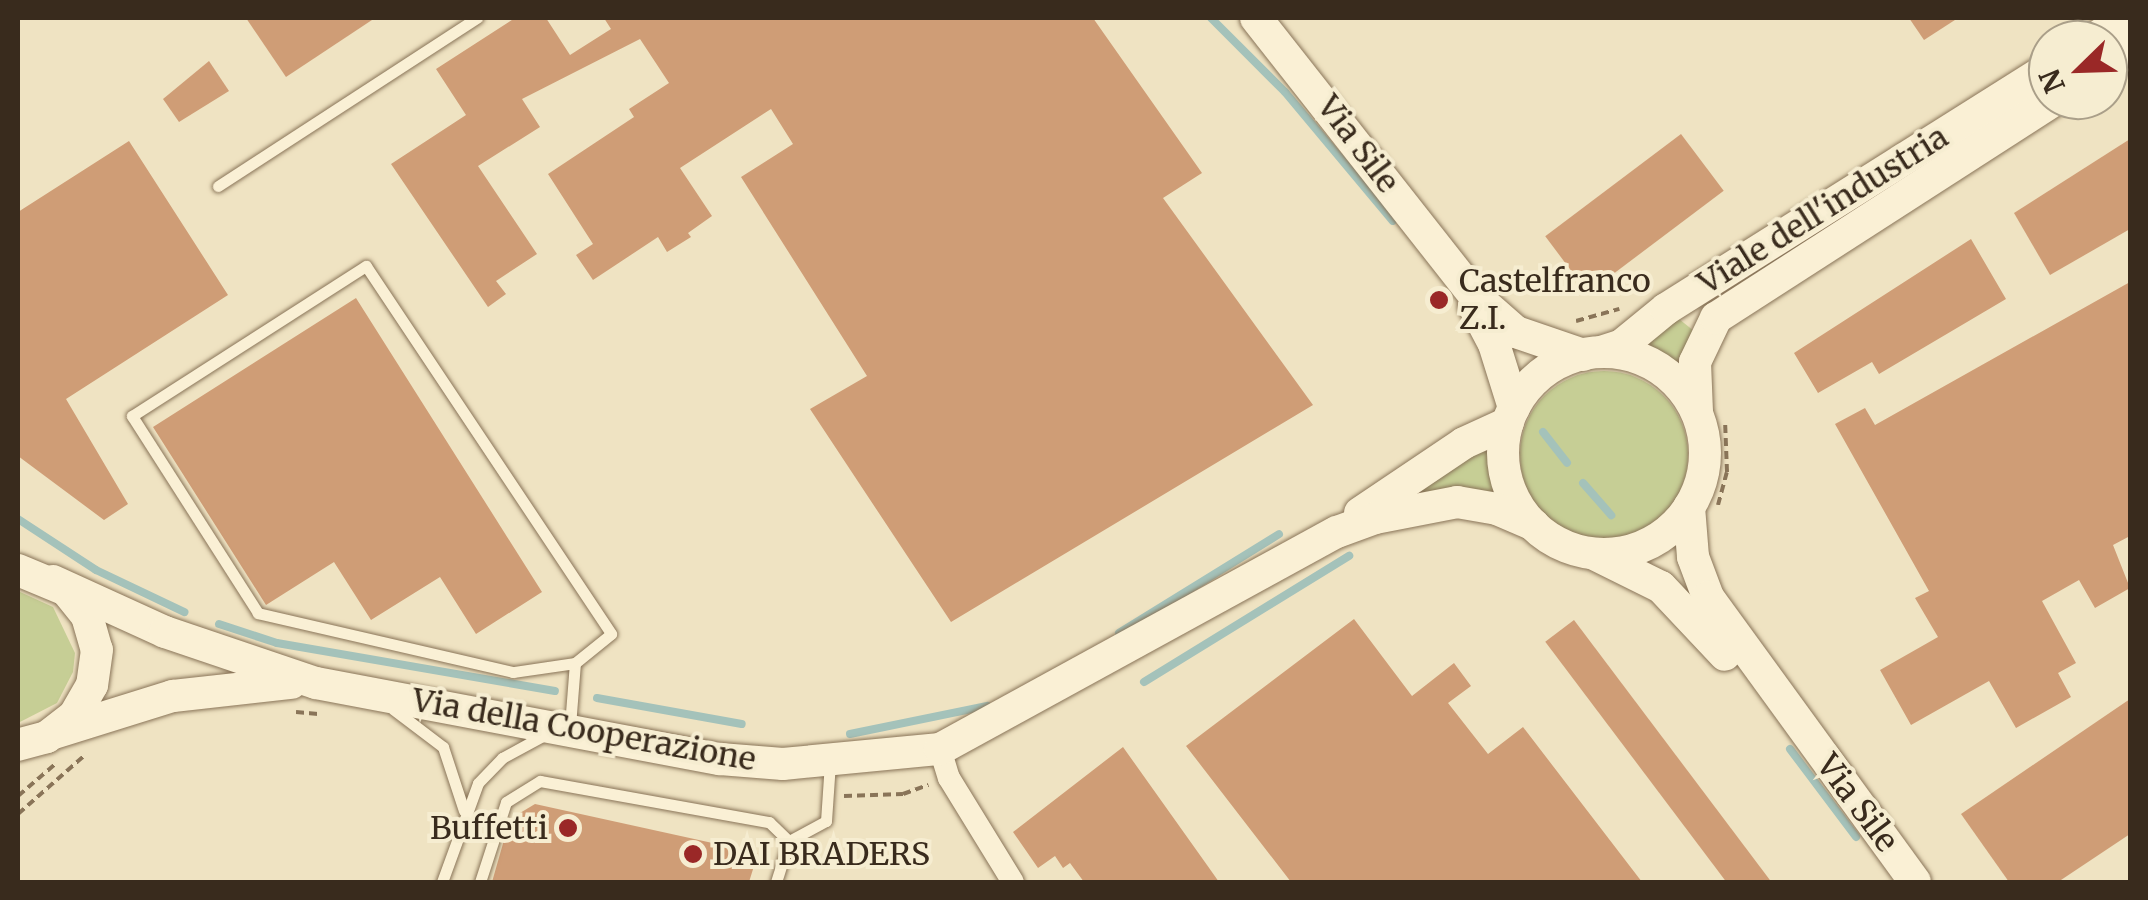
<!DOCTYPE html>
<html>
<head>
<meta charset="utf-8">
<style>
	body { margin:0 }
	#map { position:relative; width:2148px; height:900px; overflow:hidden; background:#efe3c2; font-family:Merriweather,serif }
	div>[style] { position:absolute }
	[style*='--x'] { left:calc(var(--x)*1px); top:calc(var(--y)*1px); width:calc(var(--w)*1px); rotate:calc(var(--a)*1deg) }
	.green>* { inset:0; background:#c6ce95 }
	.round { border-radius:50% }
	.stream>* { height:8px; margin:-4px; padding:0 4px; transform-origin:4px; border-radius:4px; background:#a4c2ba }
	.building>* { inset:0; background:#cf9d76; transform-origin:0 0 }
	.path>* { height:4px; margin-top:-2px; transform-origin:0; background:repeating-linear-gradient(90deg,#897458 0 8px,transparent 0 13px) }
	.roads { filter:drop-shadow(0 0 2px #897458) drop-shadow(0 0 2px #897458) }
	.lane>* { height:11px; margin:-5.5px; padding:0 5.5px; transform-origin:5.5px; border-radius:5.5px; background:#faf0d5 }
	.street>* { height:22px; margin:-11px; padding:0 11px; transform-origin:11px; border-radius:11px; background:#faf0d5 }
	.secondary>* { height:32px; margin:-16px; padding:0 16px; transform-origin:16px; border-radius:16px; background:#faf0d5 }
	.secondary>.ring { margin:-16px; padding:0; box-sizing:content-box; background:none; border:32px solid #faf0d5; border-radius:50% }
	.dots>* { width:28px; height:28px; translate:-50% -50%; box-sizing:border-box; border:5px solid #f6edd1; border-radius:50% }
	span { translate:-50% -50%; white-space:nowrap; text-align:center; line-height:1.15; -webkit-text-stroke:8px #f6edd1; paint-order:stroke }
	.street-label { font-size:32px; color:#392b1d }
	.poi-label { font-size:32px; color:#392b1d }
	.left { translate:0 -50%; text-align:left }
	.right { translate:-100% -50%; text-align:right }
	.frame { position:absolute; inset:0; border:20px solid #392b1d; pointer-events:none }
	.north { position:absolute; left:2028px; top:20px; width:100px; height:100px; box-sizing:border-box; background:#f6edd1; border:2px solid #aa9f89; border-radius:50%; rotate:247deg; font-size:28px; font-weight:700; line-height:40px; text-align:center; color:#392b1d }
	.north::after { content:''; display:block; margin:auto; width:35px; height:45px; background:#9a2827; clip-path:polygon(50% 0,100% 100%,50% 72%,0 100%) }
</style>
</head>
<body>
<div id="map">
	<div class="green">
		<i style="clip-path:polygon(1679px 319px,1694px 331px,1681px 371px,1641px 347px)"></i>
		<i class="round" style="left:1520px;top:371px;width:168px;height:168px"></i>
		<i style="clip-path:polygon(1492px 440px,1496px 492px,1362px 515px)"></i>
		<i style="clip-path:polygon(18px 591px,53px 607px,75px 653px,73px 672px,57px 703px,18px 723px)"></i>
	</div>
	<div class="stream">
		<i style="--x:1211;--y:18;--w:105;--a:45"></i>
		<i style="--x:1285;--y:92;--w:168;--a:50.1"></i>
		<i style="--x:1543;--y:432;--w:39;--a:52"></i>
		<i style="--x:1583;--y:483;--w:43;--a:48.8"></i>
		<i style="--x:18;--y:519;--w:93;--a:33.2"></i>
		<i style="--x:96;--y:570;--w:98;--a:25.5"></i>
		<i style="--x:219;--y:624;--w:61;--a:18.1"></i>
		<i style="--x:277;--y:643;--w:282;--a:9.8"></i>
		<i style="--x:1119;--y:633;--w:188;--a:-31.7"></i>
		<i style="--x:1144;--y:682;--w:241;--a:-31.6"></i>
		<i style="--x:597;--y:698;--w:147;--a:10.2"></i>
		<i style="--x:850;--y:734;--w:140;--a:-11.6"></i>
		<i style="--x:1790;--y:749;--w:110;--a:53.1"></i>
	</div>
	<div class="building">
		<i style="clip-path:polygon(246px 18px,375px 18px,286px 77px)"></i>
		<i style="clip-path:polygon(515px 18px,546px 18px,570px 55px,611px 29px,604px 18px,1093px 18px,1202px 173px,1163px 198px,1313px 405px,951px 622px,810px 409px,867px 376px,741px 177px,793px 144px,771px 109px,680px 168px,712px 216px,688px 233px,691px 237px,667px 252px,658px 237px,593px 280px,576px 255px,593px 244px,548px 174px,634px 117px,629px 109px,669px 83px,640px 39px,522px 99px,540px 127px,478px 166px,537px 254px,496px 281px,506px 294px,488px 307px,391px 164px,466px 115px,436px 69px)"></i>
		<i style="clip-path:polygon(1909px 18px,1958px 18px,1924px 40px)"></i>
		<i style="clip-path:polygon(209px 61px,229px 91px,179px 122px,163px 99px)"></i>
		<i style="left:1681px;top:134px;width:71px;height:170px;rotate:53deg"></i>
		<i style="clip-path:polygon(2130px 139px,2130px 229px,2050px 275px,2014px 213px)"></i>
		<i style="clip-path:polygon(129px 141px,228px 295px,66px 399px,128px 504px,104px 520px,18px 456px,18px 212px)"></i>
		<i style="clip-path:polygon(1971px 239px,2006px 299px,1879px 374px,1872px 362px,1818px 393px,1794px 353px)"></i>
		<i style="clip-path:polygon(2130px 282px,2130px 536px,2113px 545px,2130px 588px,2095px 608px,2079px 580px,2042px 601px,2076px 663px,2058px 673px,2071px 697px,2016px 728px,1989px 681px,1911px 725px,1880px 670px,1938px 637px,1915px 598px,1929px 591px,1835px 424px,1865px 408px,1875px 425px)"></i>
		<i style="clip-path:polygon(356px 298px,542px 592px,476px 634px,440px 577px,371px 620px,334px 562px,266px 605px,153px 427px)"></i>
		<i style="clip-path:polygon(1354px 619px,1412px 696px,1454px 663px,1471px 686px,1448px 703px,1488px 754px,1523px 727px,1642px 882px,1291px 882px,1186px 746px)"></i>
		<i style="left:1574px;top:620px;width:328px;height:36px;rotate:53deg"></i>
		<i style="clip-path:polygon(2130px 699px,2130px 834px,2058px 882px,2009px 882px,1961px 814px)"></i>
		<i style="clip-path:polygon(1123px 747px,1207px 865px,1219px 882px,1084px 882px,1070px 863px,1063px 868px,1055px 856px,1038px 868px,1013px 832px)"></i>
		<i style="clip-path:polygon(535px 804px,758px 853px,749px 882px,492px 882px,510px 819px)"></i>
	</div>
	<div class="path">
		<i style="--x:1576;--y:321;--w:45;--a:-15.6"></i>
		<i style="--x:1718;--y:505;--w:34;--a:-75"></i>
		<i style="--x:1727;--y:472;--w:51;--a:-92.2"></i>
		<i style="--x:296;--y:712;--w:25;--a:5"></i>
		<i style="--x:18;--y:796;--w:48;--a:-40.7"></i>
		<i style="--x:844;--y:796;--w:59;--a:-1.9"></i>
		<i style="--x:903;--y:794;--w:27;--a:-20"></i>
		<i style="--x:18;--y:814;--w:89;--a:-41.4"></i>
	</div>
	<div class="roads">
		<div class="lane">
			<i style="--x:218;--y:186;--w:309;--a:-33"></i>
			<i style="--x:393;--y:709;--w:63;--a:37.2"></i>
			<i style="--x:443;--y:747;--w:67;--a:71.8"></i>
			<i style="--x:570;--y:726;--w:63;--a:-85.5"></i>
			<i style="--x:575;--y:663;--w:63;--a:171.7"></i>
			<i style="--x:513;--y:672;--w:262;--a:-167"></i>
			<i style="--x:258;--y:613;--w:234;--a:-122.6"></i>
			<i style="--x:132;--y:416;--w:278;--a:-32.7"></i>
			<i style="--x:366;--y:266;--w:442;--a:56.3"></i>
			<i style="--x:611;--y:634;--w:46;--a:141.1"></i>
			<i style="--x:789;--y:841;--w:42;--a:-28.4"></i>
			<i style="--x:826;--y:821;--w:59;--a:-86.1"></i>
			<i style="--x:442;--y:882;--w:105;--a:-70"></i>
			<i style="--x:478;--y:783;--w:35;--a:-46"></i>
			<i style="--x:502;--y:758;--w:50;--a:-28.6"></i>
			<i style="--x:480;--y:882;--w:84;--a:-72"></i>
			<i style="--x:506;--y:802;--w:40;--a:-32"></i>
			<i style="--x:540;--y:781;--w:233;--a:10.2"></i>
			<i style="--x:769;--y:822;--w:28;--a:44"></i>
			<i style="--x:789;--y:841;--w:43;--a:107.6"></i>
		</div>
		<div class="street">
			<i style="--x:940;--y:749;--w:30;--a:73"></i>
			<i style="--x:949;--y:778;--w:122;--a:58.4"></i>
		</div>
		<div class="secondary">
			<i style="--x:1256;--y:18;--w:354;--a:51.8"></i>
			<i style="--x:1475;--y:296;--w:55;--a:41.3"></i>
			<i style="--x:1516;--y:332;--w:71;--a:18.9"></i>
			<i style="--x:2092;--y:40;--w:41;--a:-32.2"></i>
			<i style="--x:2108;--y:66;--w:27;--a:-34"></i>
			<i style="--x:1474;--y:306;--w:43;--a:62.2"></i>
			<i style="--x:1494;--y:344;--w:67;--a:72.6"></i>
			<i style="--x:1601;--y:352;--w:22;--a:-18"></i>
			<i style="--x:1622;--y:345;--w:57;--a:-39.3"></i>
			<i style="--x:1666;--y:309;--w:452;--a:-32.2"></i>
			<i class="ring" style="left:1503px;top:352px;width:170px;height:170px"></i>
			<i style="--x:1697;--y:412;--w:50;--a:-92.3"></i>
			<i style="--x:1695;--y:362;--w:49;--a:-64.5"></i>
			<i style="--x:1716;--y:318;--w:402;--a:-32.8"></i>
			<i style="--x:1689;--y:507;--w:50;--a:85.4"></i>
			<i style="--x:1693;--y:557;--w:43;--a:69.4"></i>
			<i style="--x:1708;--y:597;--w:352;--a:54"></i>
			<i style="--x:1360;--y:513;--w:125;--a:-33.9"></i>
			<i style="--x:1464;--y:443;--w:48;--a:-24.4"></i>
			<i style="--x:1596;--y:555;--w:72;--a:26.2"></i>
			<i style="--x:1661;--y:587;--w:93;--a:46.7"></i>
			<i style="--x:18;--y:570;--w:52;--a:22.6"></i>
			<i style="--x:66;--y:590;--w:33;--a:51"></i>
			<i style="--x:87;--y:616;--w:35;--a:74"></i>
			<i style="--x:97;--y:650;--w:35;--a:98"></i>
			<i style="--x:92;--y:685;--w:34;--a:120"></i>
			<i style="--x:75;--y:715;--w:36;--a:142"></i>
			<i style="--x:47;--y:737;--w:30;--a:165"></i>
			<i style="--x:53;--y:581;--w:123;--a:24.5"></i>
			<i style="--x:165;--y:632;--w:159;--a:18.7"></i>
			<i style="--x:316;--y:683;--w:411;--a:10.7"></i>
			<i style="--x:720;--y:759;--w:63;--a:4.5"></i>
			<i style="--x:783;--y:764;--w:158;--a:-5.5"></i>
			<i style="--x:940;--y:749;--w:452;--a:-28.7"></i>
			<i style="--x:1337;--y:532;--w:40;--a:-20.2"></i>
			<i style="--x:1375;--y:518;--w:84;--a:-11"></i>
			<i style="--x:1457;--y:502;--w:41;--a:9.9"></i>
			<i style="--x:1497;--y:509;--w:40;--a:23.4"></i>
			<i style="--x:54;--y:733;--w:125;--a:-17.3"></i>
			<i style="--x:173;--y:696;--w:119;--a:-6.3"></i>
		</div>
	</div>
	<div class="dots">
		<i style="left:1439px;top:300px;background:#9a2827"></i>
		<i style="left:568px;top:828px;background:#9a2827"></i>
		<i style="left:693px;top:854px;background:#9a2827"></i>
	</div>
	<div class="street-label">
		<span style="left:1358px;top:144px;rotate:53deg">Via Sile</span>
		<span style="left:1823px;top:210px;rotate:-32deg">Viale dell'industria</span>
		<span style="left:584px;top:730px;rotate:10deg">Via della Cooperazione</span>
		<span style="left:1857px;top:803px;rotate:53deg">Via Sile</span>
	</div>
	<div class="poi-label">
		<span class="left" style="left:1459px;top:300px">Castelfranco<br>Z.I.</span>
		<span class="right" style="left:548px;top:828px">Buffetti</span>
		<span class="left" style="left:713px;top:854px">DAI BRADERS</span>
	</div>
	<div class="frame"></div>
	<div class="north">N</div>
</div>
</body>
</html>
